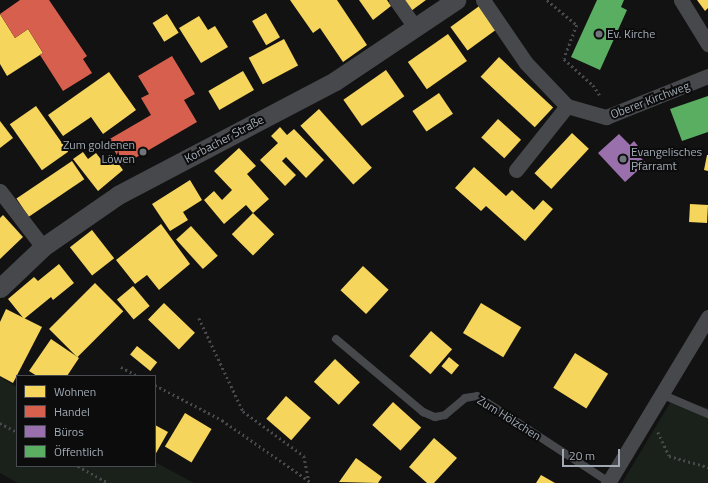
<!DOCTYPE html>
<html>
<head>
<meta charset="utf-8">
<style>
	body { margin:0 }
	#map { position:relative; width:708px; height:483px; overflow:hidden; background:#121212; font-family:"Titillium Web",sans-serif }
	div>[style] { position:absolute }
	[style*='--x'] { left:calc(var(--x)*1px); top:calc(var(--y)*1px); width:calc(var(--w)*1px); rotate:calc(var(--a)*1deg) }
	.green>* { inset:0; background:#1a201a }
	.homes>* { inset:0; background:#f6d55c; transform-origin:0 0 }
	.shops>* { inset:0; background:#d6604d }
	.offices>* { inset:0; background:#9970ab }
	.public>* { inset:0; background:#5aae61 }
	.path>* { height:2.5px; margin-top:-1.25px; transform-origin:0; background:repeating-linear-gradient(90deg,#47494d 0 2px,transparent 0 5px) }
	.service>* { height:8px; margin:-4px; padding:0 4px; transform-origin:4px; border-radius:4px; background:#46484b }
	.minor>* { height:15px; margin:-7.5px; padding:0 7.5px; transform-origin:7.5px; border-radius:7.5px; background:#46484b }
	.tertiary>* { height:19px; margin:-9.5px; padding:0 9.5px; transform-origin:9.5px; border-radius:9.5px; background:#46484b }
	.dots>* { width:11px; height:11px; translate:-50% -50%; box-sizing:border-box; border:2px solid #0c0c0d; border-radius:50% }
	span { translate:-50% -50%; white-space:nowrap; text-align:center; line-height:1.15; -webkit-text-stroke:4px #0c0c0d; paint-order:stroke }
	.poi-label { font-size:12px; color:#a1aab4 }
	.left { translate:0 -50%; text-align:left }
	.right { translate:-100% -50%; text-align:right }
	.street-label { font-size:12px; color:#a1aab4 }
	.legend { position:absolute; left:16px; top:375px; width:140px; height:92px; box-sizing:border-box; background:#0c0c0d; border:1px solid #484b50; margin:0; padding:5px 7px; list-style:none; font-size:12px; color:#a1aab4 }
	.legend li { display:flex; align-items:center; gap:8px; height:20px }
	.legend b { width:20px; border:1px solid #484b50 }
	.scale { position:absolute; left:562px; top:449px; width:58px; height:18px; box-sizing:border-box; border:2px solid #a1aab4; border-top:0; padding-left:5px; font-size:12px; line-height:14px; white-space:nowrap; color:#a1aab4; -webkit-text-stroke:3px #0c0c0d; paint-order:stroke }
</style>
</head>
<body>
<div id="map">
	<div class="green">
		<i style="clip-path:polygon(0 377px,17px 387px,17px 466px,155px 466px,155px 462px,194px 483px,18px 483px,0 473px)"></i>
		<i style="clip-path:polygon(673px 398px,708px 408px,708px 483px,622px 483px)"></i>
	</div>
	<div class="homes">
		<i style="clip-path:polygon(290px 0,337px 0,367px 45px,343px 62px,320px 28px,313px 33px)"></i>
		<i style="clip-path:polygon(359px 0,387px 0,391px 6px,373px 20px)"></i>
		<i style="clip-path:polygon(403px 0,426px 0,411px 11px)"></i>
		<i style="clip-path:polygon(697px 0,708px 0,708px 8px,705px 11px)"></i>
		<i style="left:482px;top:4px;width:29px;height:39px;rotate:54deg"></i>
		<i style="left:266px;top:13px;width:28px;height:16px;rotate:60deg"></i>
		<i style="clip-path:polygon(0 14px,15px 38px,28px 29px,43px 53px,7px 76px,0 64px)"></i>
		<i style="left:167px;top:14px;width:22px;height:17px;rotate:58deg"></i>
		<i style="clip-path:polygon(199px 16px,208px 30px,215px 26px,228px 47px,201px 63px,179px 28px)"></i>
		<i style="left:448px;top:34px;width:33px;height:49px;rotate:55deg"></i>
		<i style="left:284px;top:39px;width:30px;height:40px;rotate:62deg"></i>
		<i style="left:499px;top:57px;width:74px;height:27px;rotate:43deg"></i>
		<i style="left:386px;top:70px;width:32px;height:52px;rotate:55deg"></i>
		<i style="left:243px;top:71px;width:22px;height:40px;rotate:60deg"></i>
		<i style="clip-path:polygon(109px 72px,136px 110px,103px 134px,91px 117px,63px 136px,48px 115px)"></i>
		<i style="left:439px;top:93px;width:25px;height:32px;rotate:56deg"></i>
		<i style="left:36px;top:106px;width:56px;height:32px;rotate:55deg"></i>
		<i style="left:319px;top:109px;width:79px;height:25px;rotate:48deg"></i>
		<i style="left:498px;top:119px;width:31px;height:25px;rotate:42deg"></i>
		<i style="clip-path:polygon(0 121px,13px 138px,0 148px)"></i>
		<i style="clip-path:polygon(280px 127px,287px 135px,294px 129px,324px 160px,306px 178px,286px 157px,282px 161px,296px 175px,285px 186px,260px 160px,278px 143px,271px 136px)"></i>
		<i style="left:572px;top:133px;width:23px;height:55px;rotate:43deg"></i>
		<i style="clip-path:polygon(239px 148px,256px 166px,247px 174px,269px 199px,253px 213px,246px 205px,224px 224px,204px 200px,214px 191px,222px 200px,232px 190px,214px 171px)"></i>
		<i style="clip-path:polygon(83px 152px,88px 159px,96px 153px,103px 162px,112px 155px,123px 170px,98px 191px,73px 159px)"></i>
		<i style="clip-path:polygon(707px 155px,708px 155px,708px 171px,704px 170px)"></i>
		<i style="left:72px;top:161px;width:22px;height:67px;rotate:56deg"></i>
		<i style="clip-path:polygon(474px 167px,506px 196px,512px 190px,534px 210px,543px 200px,553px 209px,525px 241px,486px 206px,481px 211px,455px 188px)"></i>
		<i style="clip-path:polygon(190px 180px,202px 200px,183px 212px,188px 220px,170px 231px,152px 204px)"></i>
		<i style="left:690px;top:204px;width:18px;height:18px;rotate:3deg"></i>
		<i style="left:253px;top:213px;width:30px;height:30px;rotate:45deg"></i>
		<i style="clip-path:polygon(3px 215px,23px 237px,0 259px,0 218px)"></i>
		<i style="clip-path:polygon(161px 224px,190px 264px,159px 290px,147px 275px,135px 284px,116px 260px)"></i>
		<i style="left:191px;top:226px;width:40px;height:20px;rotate:48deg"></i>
		<i style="left:92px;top:230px;width:36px;height:28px;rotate:52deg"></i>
		<i style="clip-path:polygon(59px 264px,74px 283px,53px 300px,51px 297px,24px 319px,8px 299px,34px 277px,38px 281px)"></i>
		<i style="left:363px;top:266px;width:35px;height:33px;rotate:43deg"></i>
		<i style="left:95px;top:283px;width:40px;height:65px;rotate:45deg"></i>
		<i style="left:133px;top:286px;width:26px;height:21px;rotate:50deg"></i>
		<i style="left:164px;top:303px;width:43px;height:23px;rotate:44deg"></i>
		<i style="left:481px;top:303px;width:47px;height:35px;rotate:31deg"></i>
		<i style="clip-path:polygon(6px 309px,42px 327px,13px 383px,0 376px,0 322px)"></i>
		<i style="left:431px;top:331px;width:28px;height:33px;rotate:41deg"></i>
		<i style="clip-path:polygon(51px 339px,79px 358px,67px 376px,37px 376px,29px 371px)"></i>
		<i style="left:137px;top:346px;width:26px;height:11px;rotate:39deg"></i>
		<i style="left:575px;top:353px;width:39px;height:41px;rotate:32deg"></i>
		<i style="left:449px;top:357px;width:13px;height:12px;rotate:39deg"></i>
		<i style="left:335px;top:359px;width:34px;height:31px;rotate:43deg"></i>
		<i style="left:286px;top:396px;width:33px;height:30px;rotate:41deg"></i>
		<i style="left:393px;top:402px;width:38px;height:31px;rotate:42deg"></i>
		<i style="left:185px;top:413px;width:31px;height:39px;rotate:31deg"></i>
		<i style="clip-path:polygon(155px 425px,168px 432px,155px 455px)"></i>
		<i style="clip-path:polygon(434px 438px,457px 458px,434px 483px,427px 483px,409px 467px)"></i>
		<i style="clip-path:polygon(356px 458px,382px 477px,378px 483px,339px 482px)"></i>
		<i style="clip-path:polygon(541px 475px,555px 483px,536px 483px)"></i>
	</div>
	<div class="shops">
		<i style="clip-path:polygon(20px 0,49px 0,87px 56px,83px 59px,92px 73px,63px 91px,40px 55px,43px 53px,28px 29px,15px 38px,0 14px)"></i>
		<i style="clip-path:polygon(172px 56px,195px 94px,184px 100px,197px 122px,123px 165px,108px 140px,151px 115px,141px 98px,149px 94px,138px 76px)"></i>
	</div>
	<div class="offices">
		<i style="clip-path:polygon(619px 134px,630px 145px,634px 141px,642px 151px,638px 155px,646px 163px,625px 182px,598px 153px)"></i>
	</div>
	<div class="public">
		<i style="clip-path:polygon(597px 0,624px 0,621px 7px,627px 10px,600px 70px,571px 57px)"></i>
		<i style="clip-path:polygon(708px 96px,708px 132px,682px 141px,670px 109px)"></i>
	</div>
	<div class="path">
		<i style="--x:547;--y:0;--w:39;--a:40"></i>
		<i style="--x:577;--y:25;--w:36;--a:111"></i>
		<i style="--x:564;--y:59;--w:39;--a:42"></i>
		<i style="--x:593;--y:85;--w:14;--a:56"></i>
		<i style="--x:199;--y:318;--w:103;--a:64.7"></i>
		<i style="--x:243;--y:411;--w:76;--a:36.4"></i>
		<i style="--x:304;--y:456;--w:25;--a:79"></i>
		<i style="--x:121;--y:367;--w:19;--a:28"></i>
		<i style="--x:155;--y:385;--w:76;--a:27.6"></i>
		<i style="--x:222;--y:420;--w:110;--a:35"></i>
		<i style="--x:0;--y:423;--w:19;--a:28"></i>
		<i style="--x:658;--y:432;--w:26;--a:65"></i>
		<i style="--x:669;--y:456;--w:41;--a:15.8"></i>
		<i style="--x:78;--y:466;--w:35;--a:29"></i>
	</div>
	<div class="service">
		<i style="--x:336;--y:339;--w:114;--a:40"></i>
		<i style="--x:423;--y:412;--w:13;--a:23"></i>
		<i style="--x:435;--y:417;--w:10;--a:-11"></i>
		<i style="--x:445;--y:415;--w:26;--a:-40"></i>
		<i style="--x:465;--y:398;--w:12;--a:-9"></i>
		<i style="--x:477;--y:396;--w:158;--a:33.1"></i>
		<i style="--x:661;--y:394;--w:51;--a:23.1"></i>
	</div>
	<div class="minor">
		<i style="--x:396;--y:0;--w:33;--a:55"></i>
		<i style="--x:483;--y:0;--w:76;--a:55.7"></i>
		<i style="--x:526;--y:63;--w:59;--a:46.4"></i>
		<i style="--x:567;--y:106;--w:41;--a:15.8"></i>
		<i style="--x:606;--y:117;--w:110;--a:-21.9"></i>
		<i style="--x:681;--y:0;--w:52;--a:58.5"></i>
		<i style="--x:516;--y:170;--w:82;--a:-51.4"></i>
		<i style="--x:0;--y:191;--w:71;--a:52.5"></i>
		<i style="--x:608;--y:483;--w:194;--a:-58.9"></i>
	</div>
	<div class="tertiary">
		<i style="--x:0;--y:288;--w:59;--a:-43.6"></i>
		<i style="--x:43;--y:247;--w:91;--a:-34.7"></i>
		<i style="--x:118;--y:195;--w:245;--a:-27.7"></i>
		<i style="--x:335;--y:81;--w:146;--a:-33.8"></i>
	</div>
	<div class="dots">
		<i style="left:599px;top:34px;background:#6f757b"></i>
		<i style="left:143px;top:152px;background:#6f757b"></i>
		<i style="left:623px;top:159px;background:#6f757b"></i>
	</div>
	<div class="poi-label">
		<span class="left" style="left:607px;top:34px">Ev. Kirche</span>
		<span class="right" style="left:135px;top:152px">Zum goldenen<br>Löwen</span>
		<span class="left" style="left:631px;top:159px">Evangelisches<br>Pfarramt</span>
	</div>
	<div class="street-label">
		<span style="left:650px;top:100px;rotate:-21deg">Oberer Kirchweg</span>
		<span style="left:224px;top:139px;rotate:-28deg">Korbacher Straße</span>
		<span style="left:509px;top:418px;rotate:32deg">Zum Hölzchen</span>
	</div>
	<ul class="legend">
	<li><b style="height:11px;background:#f6d55c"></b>Wohnen</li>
	<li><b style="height:11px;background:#d6604d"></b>Handel</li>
	<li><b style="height:11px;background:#9970ab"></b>Büros</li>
	<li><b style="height:11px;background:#5aae61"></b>Öffentlich</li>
	</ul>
	<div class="scale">20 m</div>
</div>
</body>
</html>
